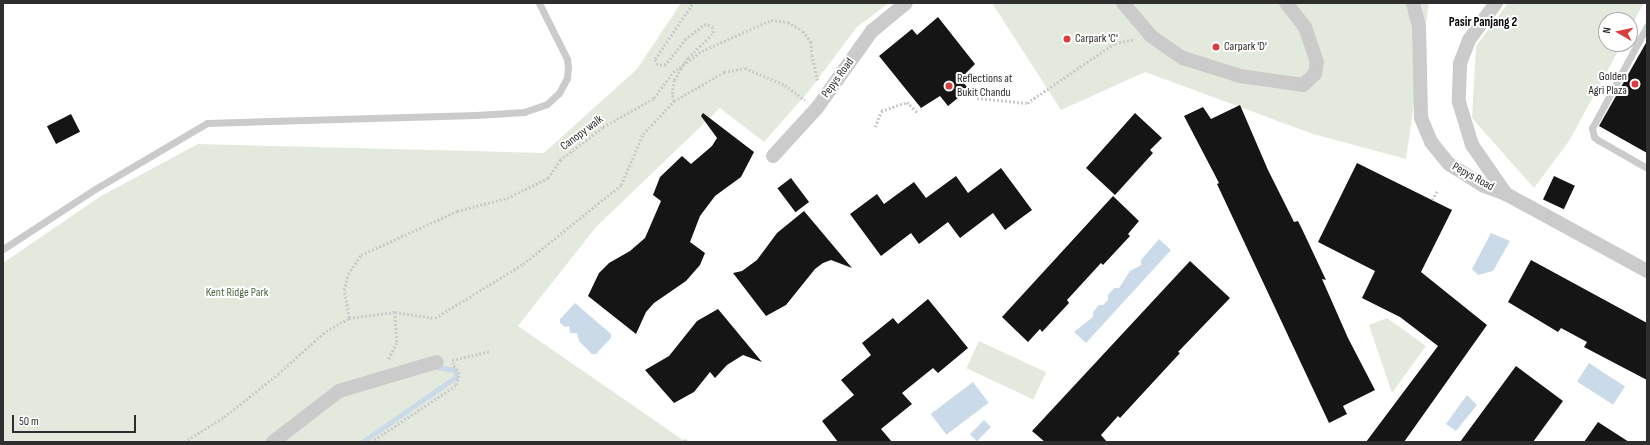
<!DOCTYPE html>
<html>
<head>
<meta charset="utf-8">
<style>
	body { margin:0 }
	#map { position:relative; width:1650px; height:445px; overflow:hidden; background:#fff; font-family:"Sofia Sans Condensed",sans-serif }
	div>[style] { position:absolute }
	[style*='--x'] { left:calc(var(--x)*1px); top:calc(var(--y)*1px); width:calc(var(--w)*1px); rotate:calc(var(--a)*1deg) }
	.green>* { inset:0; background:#e3eadd; transform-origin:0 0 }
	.water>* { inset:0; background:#cadae9; transform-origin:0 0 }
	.stream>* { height:5px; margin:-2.5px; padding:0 2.5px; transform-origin:2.5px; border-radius:2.5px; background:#cadae9 }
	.building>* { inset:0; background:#151515; transform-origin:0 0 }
	.path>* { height:2.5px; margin-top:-1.25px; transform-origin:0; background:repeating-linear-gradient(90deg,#cbcbcb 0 2px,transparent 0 4px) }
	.service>* { height:7px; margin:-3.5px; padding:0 3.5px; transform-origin:3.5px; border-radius:3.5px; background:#cbcbcb }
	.minor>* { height:14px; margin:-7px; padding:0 7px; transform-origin:7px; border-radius:7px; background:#cbcbcb }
	.path-bridge>* { height:2.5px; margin-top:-1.25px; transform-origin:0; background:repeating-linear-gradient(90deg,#cbcbcb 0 2px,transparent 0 4px) }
	.dots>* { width:11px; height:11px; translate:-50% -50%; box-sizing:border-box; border:2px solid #fff; border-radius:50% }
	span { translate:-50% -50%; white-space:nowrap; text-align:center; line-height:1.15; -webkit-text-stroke:4px #fff; paint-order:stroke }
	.poi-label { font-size:12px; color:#2e2e2e }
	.left { translate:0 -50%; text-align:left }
	.right { translate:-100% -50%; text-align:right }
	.street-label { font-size:12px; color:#2e2e2e }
	.park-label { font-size:12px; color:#4e673f }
	.neighbourhood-label { font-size:13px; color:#000; font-weight:700 }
	.frame { position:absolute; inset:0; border:4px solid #2e2e2e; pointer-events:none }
	.north { position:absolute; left:1598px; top:12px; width:40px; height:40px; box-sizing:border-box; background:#fff; border:1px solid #ababab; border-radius:50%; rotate:279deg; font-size:11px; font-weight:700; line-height:16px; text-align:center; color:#2e2e2e }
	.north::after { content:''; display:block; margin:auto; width:14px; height:18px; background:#d93e3c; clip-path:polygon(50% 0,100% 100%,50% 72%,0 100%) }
	.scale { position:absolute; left:12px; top:415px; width:124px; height:18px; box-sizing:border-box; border:2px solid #2e2e2e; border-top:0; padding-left:5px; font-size:12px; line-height:14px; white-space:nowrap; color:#2e2e2e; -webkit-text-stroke:3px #fff; paint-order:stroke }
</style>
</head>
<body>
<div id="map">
	<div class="green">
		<i style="clip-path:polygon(681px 3px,889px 3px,857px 27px,808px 92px,764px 142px,720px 108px,596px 227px,518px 326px,686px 442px,3px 442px,3px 263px,101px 196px,198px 144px,544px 153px,637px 69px)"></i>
		<i style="clip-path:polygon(992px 3px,1429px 3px,1406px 159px,1313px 134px,1145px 72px,1061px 110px)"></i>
		<i style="clip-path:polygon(1508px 3px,1644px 3px,1630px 28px,1630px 20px,1606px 20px,1606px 44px,1622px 44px,1569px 141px,1534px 188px,1472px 118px,1476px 46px)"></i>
		<i style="clip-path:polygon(1387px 318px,1426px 346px,1392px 393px,1369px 325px)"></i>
		<i style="left:979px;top:341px;width:74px;height:30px;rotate:25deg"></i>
	</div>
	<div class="water">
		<i style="clip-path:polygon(1491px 233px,1510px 241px,1493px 271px,1478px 275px,1472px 269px)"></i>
		<i style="clip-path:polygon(1159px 239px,1171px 250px,1086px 343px,1074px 332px,1093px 317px,1093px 312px,1099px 305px,1103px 305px,1108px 300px,1108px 295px,1114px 288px,1119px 288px,1130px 271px,1141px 265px,1141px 260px)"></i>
		<i style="clip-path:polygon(575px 303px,611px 334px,611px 338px,596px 354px,592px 354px,579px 341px,577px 333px,570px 333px,569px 326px,565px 327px,560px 323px,560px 319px)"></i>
		<i style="left:1589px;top:363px;width:43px;height:22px;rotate:33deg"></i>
		<i style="left:973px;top:382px;width:26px;height:53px;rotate:53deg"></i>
		<i style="clip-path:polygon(1467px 395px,1477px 405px,1456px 431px,1446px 424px)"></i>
		<i style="left:984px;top:420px;width:10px;height:20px;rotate:45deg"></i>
	</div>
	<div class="stream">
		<i style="--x:362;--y:442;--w:114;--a:-34.7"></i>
		<i style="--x:456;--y:377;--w:7;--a:-98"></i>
		<i style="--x:455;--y:370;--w:19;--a:-171"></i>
		<i style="--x:684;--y:442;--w:1;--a:-45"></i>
	</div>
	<div class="building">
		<i style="clip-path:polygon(938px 17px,975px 64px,960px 79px,969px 89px,948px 106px,940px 96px,921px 108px,879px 56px,912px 29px,917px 35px)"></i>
		<i style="clip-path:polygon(1647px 41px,1647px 153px,1599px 126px)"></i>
		<i style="clip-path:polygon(1240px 105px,1268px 170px,1294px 222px,1298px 221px,1302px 229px,1326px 280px,1322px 279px,1348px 338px,1375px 390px,1343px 406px,1347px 414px,1329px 423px,1217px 184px,1219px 183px,1184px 116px,1203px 107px,1211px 119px)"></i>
		<i style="clip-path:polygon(703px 113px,754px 152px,741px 177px,715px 196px,700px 216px,690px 242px,705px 253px,700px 265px,686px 281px,654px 303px,646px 312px,636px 334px,588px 296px,599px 273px,609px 263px,630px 251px,645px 238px,661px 201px,653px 195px,660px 177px,682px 156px,691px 164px,712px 146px,717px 138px,701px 116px)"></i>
		<i style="clip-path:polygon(1135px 113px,1162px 138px,1150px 150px,1153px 153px,1115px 195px,1086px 168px)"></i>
		<i style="left:71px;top:114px;width:20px;height:27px;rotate:63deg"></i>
		<i style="clip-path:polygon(1357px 163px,1452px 210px,1421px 272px,1487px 325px,1404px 442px,1366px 442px,1438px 346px,1400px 317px,1362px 298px,1375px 271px,1318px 242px)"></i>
		<i style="clip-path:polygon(1001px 168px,1032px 210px,1005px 230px,993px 213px,960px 238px,948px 222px,919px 244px,911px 233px,881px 256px,850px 214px,877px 194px,884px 204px,914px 182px,926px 198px,956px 176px,968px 193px)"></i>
		<i style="left:1554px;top:176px;width:23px;height:26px;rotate:25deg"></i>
		<i style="left:791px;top:178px;width:30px;height:17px;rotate:53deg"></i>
		<i style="clip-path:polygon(1113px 196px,1139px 221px,1128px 234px,1130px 236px,1103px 265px,1101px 263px,1067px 300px,1069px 303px,1042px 332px,1040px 329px,1028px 342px,1002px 317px)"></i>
		<i style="clip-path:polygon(804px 211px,852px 268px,831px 260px,823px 263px,815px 269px,786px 305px,766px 316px,733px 273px,742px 271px,757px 260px,777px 233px)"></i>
		<i style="clip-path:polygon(1531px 260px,1647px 323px,1647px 380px,1584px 347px,1587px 342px,1561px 328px,1558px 332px,1508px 302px)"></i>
		<i style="clip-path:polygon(1190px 261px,1230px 298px,1178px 352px,1180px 353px,1120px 418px,1118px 416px,1101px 435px,1107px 442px,1045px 442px,1032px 431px)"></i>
		<i style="clip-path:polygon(928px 299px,968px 348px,938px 373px,933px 368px,902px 393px,912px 404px,881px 429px,892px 442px,838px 442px,822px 421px,854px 395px,841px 380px,871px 355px,862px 343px,893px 318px,898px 324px)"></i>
		<i style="clip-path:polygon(718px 309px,762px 362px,743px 355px,727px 365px,715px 378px,710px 372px,694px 392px,674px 403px,645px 370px,669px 356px,697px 321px)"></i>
		<i style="clip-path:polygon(1516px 366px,1563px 401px,1533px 442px,1460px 442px)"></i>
		<i style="clip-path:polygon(1598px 422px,1629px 442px,1584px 442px)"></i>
	</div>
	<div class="path">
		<i style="--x:803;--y:31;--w:14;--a:54"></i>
		<i style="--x:811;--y:42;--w:13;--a:86"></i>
		<i style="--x:812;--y:55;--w:26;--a:77"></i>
		<i style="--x:977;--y:98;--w:50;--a:5.7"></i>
		<i style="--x:1027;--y:103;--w:107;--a:-34.3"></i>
		<i style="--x:1115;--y:43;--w:20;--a:-11"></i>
		<i style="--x:674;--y:101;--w:7;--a:-106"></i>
		<i style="--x:672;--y:94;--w:14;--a:-82"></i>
		<i style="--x:674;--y:80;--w:26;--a:-58"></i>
		<i style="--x:688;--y:58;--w:35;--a:-45"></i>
		<i style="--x:713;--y:33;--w:5;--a:-90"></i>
		<i style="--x:713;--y:28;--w:8;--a:-150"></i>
		<i style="--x:706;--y:24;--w:25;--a:143"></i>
		<i style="--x:686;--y:39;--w:33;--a:128"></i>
		<i style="--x:666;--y:65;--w:9;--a:180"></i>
		<i style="--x:657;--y:65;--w:6;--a:-108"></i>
		<i style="--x:655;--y:59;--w:68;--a:-55.8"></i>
		<i style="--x:875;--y:127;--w:17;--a:-69"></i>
		<i style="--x:881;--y:111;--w:28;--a:-19"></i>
		<i style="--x:907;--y:102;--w:16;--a:45"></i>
		<i style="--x:1432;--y:200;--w:10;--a:-61"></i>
		<i style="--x:395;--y:312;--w:40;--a:8.5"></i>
		<i style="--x:435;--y:318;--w:103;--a:-31.5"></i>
		<i style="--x:523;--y:264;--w:126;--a:-38.9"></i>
		<i style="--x:621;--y:185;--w:56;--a:-66.7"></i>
		<i style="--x:643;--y:134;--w:45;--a:-46.8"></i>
		<i style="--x:674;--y:101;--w:58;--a:-30.1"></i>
		<i style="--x:724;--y:72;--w:21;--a:-11"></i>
		<i style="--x:745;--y:68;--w:43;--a:23"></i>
		<i style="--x:785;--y:85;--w:25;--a:37"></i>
		<i style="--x:452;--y:360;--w:39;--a:-13"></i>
		<i style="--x:184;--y:442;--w:47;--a:-32"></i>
		<i style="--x:224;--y:417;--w:69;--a:-38.5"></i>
		<i style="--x:278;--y:374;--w:64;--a:-41.9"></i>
		<i style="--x:326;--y:331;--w:26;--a:-29"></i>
		<i style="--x:349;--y:318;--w:46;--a:-7.4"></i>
		<i style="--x:395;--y:312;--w:31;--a:86"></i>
		<i style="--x:397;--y:343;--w:20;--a:117"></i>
		<i style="--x:371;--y:442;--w:102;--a:-33.8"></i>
		<i style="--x:456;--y:385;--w:11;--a:-75"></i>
		<i style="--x:459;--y:374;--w:13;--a:-122"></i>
	</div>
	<div class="service">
		<i style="--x:1647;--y:26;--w:116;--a:118.3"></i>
		<i style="--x:1592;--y:128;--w:9;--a:77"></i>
		<i style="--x:1594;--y:137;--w:5;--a:37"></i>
		<i style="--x:1598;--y:140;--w:56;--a:29.7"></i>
		<i style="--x:3;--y:249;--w:110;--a:-33.1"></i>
		<i style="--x:95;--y:189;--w:130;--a:-30.5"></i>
		<i style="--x:207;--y:123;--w:269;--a:-1.7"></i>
		<i style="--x:476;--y:115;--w:48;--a:-3.6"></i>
		<i style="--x:524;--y:112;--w:24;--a:-19"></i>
		<i style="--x:547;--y:104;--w:16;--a:-43"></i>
		<i style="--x:559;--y:93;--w:17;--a:-62"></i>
		<i style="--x:567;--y:78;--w:11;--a:-85"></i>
		<i style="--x:568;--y:67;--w:8;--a:-97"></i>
		<i style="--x:567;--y:59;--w:63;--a:-116.6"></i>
	</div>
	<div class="minor">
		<i style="--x:1123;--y:3;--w:43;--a:49.7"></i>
		<i style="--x:1151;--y:36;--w:39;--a:35"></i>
		<i style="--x:1183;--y:58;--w:60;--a:17.5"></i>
		<i style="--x:1240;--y:76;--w:64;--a:8.1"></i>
		<i style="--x:1303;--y:85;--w:16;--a:-43"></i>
		<i style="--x:1315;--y:74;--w:12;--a:-81"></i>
		<i style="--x:1317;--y:62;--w:37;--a:-109"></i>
		<i style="--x:1305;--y:27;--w:31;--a:-128"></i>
		<i style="--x:1413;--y:3;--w:25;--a:76"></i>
		<i style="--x:1419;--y:27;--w:91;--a:88.7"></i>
		<i style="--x:1421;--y:118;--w:26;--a:67"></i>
		<i style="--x:1431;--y:142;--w:28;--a:51"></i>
		<i style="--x:1449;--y:164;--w:41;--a:32.2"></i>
		<i style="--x:1484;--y:186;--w:23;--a:20"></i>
		<i style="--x:1506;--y:194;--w:161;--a:28.6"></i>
		<i style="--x:1496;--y:3;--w:46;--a:126.1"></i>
		<i style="--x:1469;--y:40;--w:26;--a:111"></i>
		<i style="--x:1460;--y:64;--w:38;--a:92"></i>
		<i style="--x:1459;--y:102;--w:45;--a:73.2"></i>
		<i style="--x:1472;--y:145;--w:60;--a:55.2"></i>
		<i style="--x:773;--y:156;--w:65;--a:-47.5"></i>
		<i style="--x:817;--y:108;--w:95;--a:-54.5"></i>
		<i style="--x:872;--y:31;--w:44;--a:-39.5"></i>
		<i style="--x:273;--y:442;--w:83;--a:-37.7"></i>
		<i style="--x:339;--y:391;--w:102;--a:-16.5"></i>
	</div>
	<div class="path-bridge">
		<i style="--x:349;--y:318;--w:28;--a:-100"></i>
		<i style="--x:344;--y:290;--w:16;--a:-76"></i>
		<i style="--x:348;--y:274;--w:23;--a:-56"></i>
		<i style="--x:361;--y:255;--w:106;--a:-24.6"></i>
		<i style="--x:457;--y:211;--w:52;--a:-14.6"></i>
		<i style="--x:507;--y:198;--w:46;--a:-26"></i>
		<i style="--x:548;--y:178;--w:22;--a:-56"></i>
		<i style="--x:560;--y:160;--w:54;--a:-37.5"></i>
		<i style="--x:603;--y:127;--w:59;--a:-29.6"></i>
		<i style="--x:654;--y:98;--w:32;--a:-54"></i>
		<i style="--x:673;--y:72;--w:36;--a:-36"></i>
		<i style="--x:702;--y:51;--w:76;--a:-24.2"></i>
		<i style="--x:771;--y:20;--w:17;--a:7"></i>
		<i style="--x:788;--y:22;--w:17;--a:31"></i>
	</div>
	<div class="dots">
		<i style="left:1067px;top:39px;background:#d93e3c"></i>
		<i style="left:1216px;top:47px;background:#d93e3c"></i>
		<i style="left:1635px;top:84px;background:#d93e3c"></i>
		<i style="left:949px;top:86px;background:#d93e3c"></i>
	</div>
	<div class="poi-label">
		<span class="left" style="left:1075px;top:39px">Carpark 'C'</span>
		<span class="left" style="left:1224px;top:47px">Carpark 'D'</span>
		<span class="right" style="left:1627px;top:84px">Golden<br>Agri Plaza</span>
		<span class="left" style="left:957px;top:86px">Reflections at<br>Bukit Chandu</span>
	</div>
	<div class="street-label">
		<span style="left:838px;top:78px;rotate:-54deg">Pepys Road</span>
		<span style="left:582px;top:133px;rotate:-37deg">Canopy walk</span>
		<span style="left:1473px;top:177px;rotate:29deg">Pepys Road</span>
	</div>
	<div class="park-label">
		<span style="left:237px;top:293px">Kent Ridge Park</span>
	</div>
	<div class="neighbourhood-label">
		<span style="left:1483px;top:22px">Pasir Panjang 2</span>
	</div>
	<div class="frame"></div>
	<div class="north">N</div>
	<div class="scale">50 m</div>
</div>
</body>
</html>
